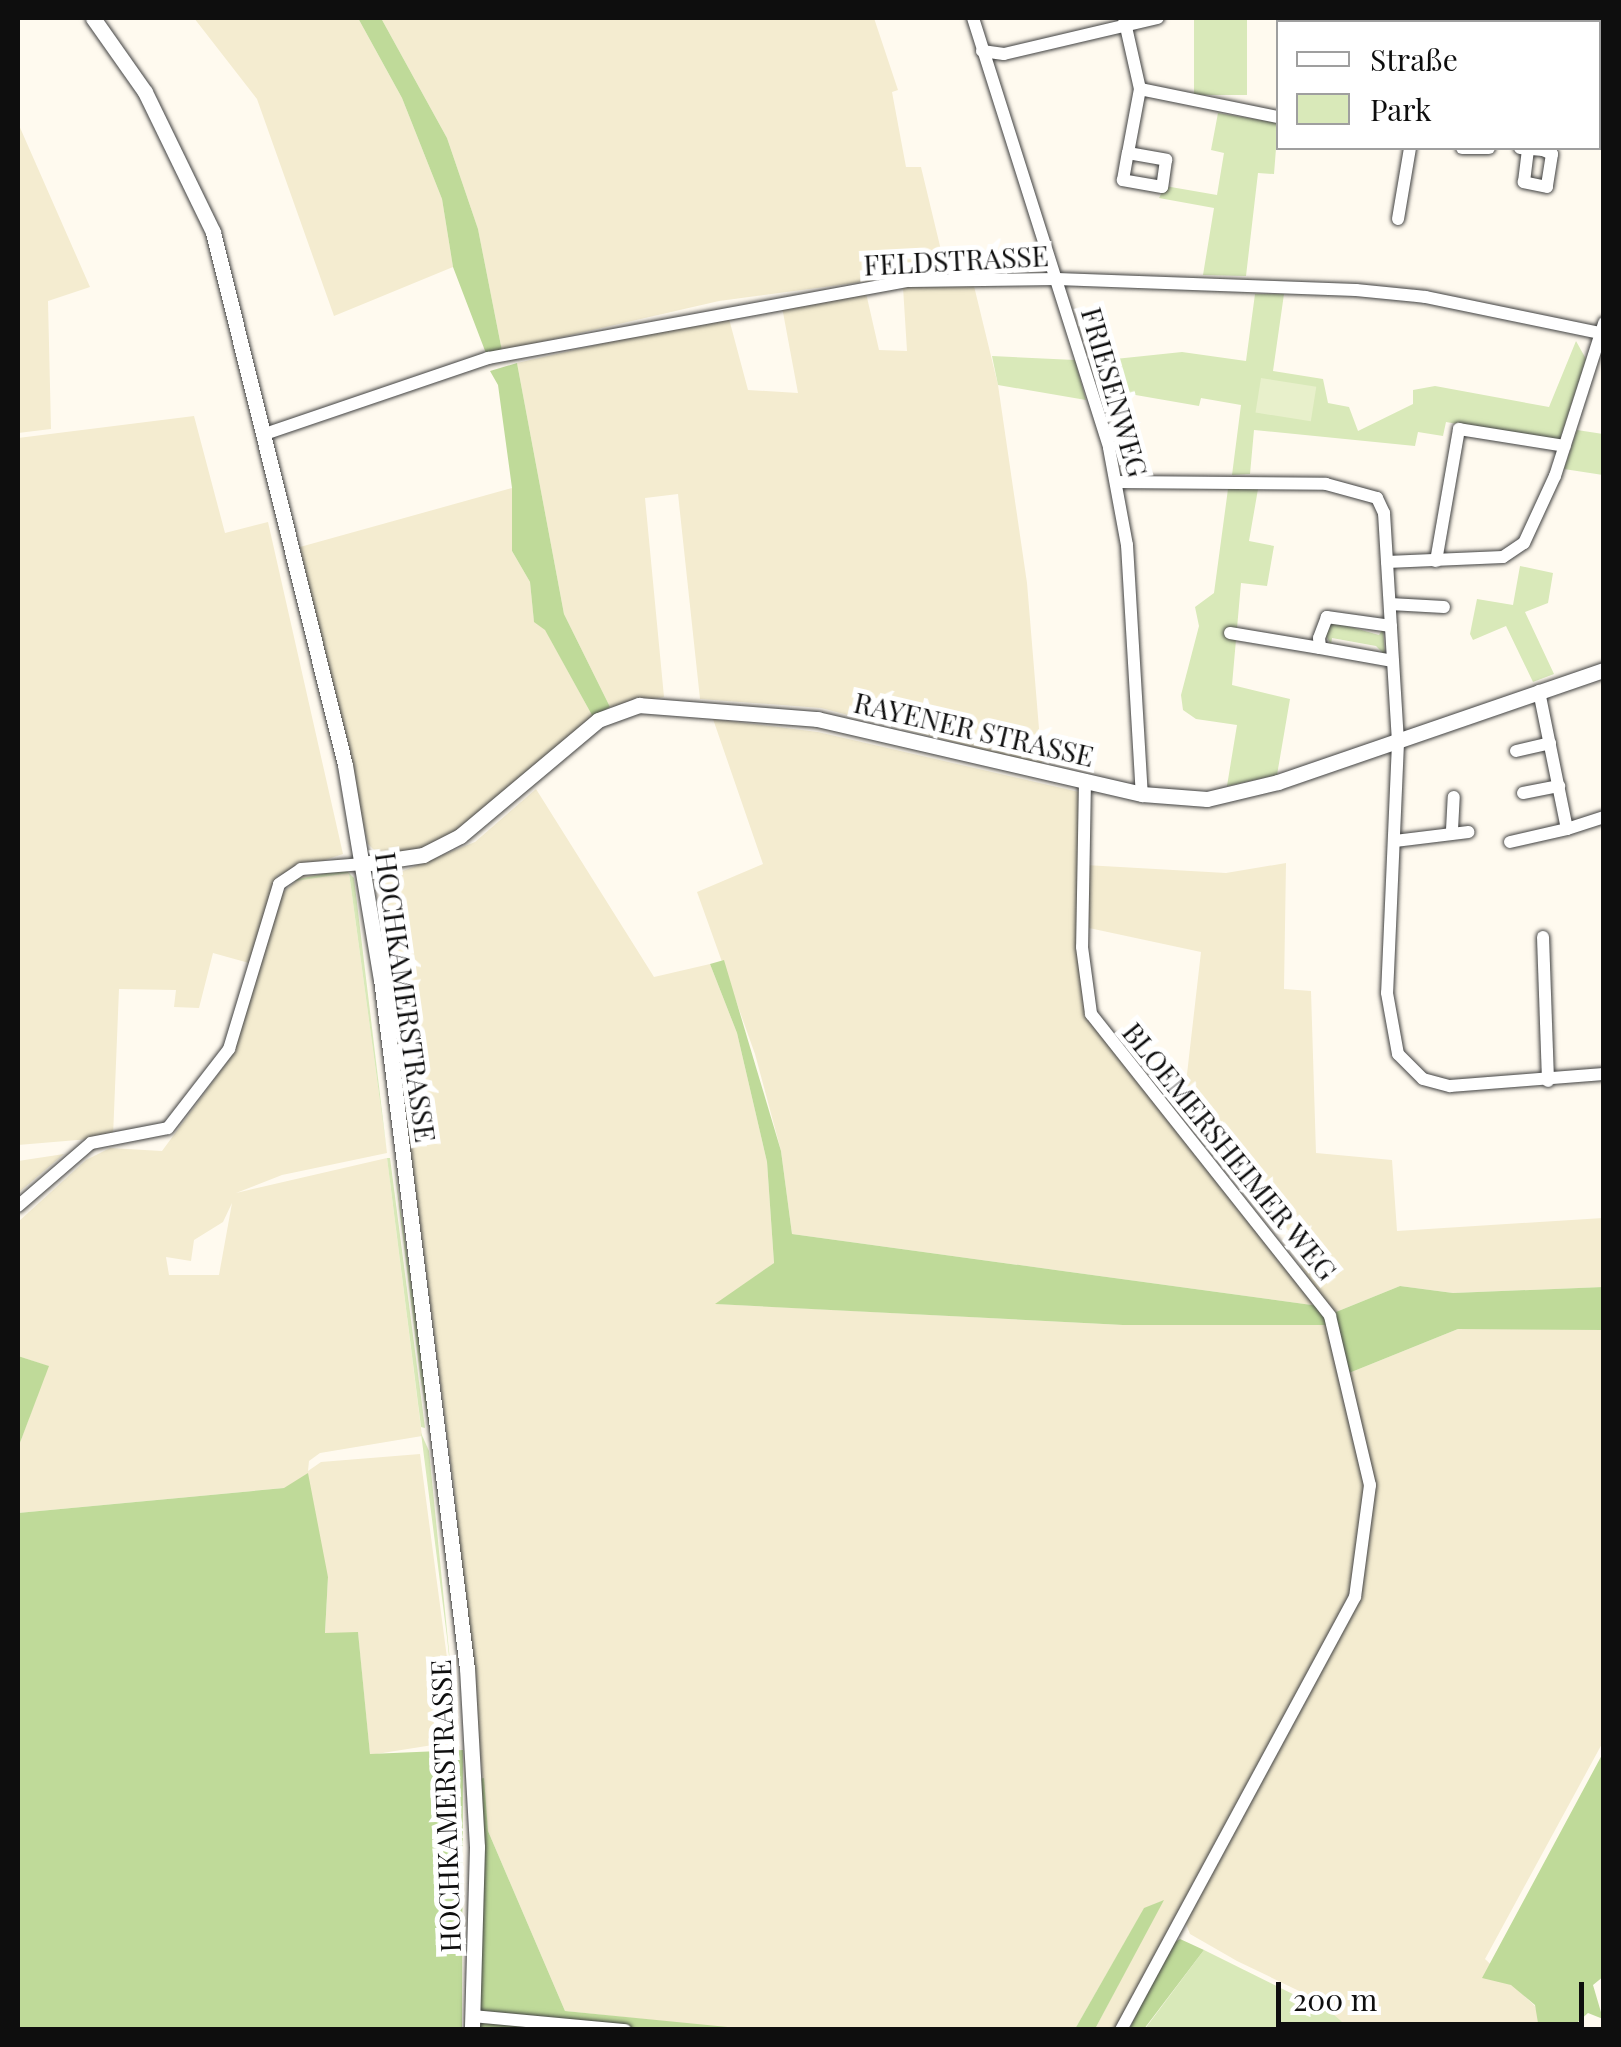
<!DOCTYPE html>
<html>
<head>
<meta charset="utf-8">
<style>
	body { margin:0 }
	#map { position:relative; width:1621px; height:2047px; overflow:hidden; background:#fffaef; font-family:"Playfair Display",serif }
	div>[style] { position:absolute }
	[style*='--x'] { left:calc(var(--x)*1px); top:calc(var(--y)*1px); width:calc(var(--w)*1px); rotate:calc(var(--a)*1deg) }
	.farmland>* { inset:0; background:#f4ecd0 }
	.green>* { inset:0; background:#d9e9b9; transform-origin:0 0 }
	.forest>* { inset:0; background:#bfda99 }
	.pitch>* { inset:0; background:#e8f0cb; transform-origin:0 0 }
	.roads { filter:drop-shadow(0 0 2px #414141) drop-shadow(0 0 2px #414141) }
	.minor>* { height:12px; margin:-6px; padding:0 6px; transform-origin:6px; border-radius:6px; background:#fff }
	.tertiary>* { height:15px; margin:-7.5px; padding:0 7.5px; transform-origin:7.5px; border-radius:7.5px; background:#fff }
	span { translate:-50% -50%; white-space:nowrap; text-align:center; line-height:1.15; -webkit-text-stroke:10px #fff; paint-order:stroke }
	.street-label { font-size:28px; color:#0e0e0e }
	.frame { position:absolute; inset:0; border:20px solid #0e0e0e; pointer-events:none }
	.legend { position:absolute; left:1276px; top:20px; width:325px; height:130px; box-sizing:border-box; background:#fff; border:2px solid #9f9f9f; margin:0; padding:12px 18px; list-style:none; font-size:30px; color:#0e0e0e }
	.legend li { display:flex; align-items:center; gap:20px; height:50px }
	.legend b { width:50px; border:2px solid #9f9f9f }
	.scale { position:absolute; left:1276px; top:1982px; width:308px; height:45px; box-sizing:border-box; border:5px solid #0e0e0e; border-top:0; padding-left:12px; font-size:30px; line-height:35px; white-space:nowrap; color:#0e0e0e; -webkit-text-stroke:8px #fff; paint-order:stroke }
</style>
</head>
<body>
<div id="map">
	<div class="farmland">
		<i style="clip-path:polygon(194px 18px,358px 18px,402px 98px,442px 199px,453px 267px,334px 316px,257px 99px)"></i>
		<i style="clip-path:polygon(381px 18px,874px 18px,898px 90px,892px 92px,906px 167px,921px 167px,946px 271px,719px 301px,502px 351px,478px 229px,447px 138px)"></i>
		<i style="clip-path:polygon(18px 123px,90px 287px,48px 301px,51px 429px,18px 433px)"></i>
		<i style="clip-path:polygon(974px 286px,998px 385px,1027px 583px,1042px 765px,821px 708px,700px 699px,678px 494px,645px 498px,664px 697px,610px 707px,564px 614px,517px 363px,728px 315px,748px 390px,798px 393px,782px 307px,866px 293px,879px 350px,907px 351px,903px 287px)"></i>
		<i style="clip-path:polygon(194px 416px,225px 533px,268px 522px,343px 854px,277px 876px,249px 963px,213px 953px,199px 1008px,174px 1007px,176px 990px,119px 989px,113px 1137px,18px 1145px,18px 438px)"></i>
		<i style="clip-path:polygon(512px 488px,512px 551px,530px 582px,534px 621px,545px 629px,593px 717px,462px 829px,423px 850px,379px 855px,368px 844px,300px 547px)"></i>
		<i style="clip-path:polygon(713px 719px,818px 732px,1079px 792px,1077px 951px,1091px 1023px,1319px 1306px,792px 1234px,781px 1151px,755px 1054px,697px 892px,763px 864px)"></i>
		<i style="clip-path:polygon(536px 789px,654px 977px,710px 964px,737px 1033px,767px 1162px,774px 1263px,717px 1304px,1123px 1325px,1327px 1325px,1364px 1482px,1365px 1518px,1348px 1602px,1117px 2029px,1095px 2029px,1162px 1901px,1144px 1909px,1075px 2029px,748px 2030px,565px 2011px,488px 1831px,454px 1488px,378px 899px,388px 877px,475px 842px)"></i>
		<i style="clip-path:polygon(1286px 863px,1284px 989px,1311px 991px,1316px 1153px,1392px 1160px,1397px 1231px,1603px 1218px,1603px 1287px,1453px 1293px,1400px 1286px,1331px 1314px,1301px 1266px,1294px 1237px,1183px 1109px,1201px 952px,1089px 928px,1085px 865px,1226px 873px)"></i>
		<i style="clip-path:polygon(evenodd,349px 873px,387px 1153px,282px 1175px,236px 1193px,387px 1158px,422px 1436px,320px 1453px,309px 1461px,308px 1471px,321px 1462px,420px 1454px,458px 1741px,370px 1755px,358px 1633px,325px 1634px,328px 1577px,284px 1488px,18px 1513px,18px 1448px,48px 1366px,18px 1356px,18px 1222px,86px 1160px,110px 1148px,162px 1151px,231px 1057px,275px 899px,302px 876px,349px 873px,232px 1203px,219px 1275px,169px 1275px,166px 1257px,191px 1261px,194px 1240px,223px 1222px,232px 1203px)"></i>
		<i style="clip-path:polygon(64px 1154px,18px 1193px,18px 1161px)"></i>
		<i style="clip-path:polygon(1538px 1325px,1603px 1330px,1603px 1742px,1485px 1959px,1535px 2006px,1541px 2025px,1350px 2029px,1325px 2011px,1333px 2000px,1320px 2001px,1237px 1961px,1190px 1934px,1184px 1919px,1360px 1597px,1374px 1481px,1349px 1373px,1458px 1329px)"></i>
	</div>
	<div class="green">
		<i style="left:1194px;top:18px;width:53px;height:77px"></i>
		<i style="clip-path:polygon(1218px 113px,1278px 123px,1274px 174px,1258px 173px,1246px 276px,1203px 275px,1214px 208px,1159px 198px,1165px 186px,1217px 195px,1224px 153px,1211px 150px)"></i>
		<i style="clip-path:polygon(1255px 294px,1284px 294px,1273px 371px,1323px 379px,1328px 403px,1349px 407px,1358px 431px,1413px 404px,1413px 390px,1435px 386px,1549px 407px,1576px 341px,1586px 359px,1559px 442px,1446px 422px,1443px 436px,1418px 432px,1415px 446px,1254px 430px,1250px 474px,1232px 475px,1241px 405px,1201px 398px,1199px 406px,1101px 389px,1096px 361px,1182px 352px,1246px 361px)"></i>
		<i style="clip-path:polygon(992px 356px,1075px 360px,1086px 400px,998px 385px)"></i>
		<i style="clip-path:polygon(1577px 430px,1603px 434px,1603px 475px,1564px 469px)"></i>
		<i style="clip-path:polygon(1228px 489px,1258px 489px,1249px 541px,1274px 546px,1267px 586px,1241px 583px,1232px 685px,1290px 699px,1277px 775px,1227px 786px,1237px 725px,1196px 719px,1183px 710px,1181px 695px,1199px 626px,1195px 607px,1214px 593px)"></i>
		<i style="clip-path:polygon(1520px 566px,1553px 573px,1548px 603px,1525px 612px,1554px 674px,1533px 682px,1506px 626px,1473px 640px,1470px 634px,1477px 599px,1513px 605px)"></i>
		<i style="clip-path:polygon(1333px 622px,1379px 635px,1383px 628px,1385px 655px,1376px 646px,1332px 638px,1331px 645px,1323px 630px)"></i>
		<i style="clip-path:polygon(345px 869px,354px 878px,387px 1153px,349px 873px,289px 882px,275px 899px,263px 939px,272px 901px,285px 882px)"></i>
		<i style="clip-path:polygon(387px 1158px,390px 1158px,425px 1428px,421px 1427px)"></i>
		<i style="clip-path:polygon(393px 1158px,432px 1424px,429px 1426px,420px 1375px)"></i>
		<i style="clip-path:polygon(421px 1433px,429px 1451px,458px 1741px,447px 1637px)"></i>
		<i style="clip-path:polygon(1204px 1950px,1333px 2014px,1350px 2029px,1144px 2030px)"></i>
	</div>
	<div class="forest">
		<i style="clip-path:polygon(358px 18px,381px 18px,447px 138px,478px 229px,502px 351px,487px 356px,453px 267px,442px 199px,402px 98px)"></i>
		<i style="clip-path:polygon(517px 363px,564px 614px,610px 707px,593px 717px,545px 630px,534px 622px,530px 582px,512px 551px,512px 488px,498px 385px,490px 371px)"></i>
		<i style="clip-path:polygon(724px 960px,781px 1151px,792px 1234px,1319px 1306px,1327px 1325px,1123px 1325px,715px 1304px,774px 1263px,767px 1162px,737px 1033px,710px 964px)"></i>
		<i style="clip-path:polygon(1400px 1286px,1453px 1293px,1603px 1287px,1603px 1330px,1458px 1329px,1349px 1373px,1331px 1314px)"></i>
		<i style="clip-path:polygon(18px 1356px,49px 1366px,18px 1448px)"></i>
		<i style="clip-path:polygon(308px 1473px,328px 1577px,325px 1633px,358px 1632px,370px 1754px,463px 1750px,462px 2029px,18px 2029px,18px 1513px,284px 1488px)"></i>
		<i style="clip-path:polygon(1603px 1753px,1604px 1976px,1593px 1985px,1603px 2019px,1588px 2013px,1570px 2029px,1539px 2029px,1535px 2005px,1511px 1985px,1482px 1978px)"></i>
		<i style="clip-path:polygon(484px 1778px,488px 1831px,565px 2011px,748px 2029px,478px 2030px,479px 1779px)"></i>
		<i style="clip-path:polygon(1164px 1900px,1095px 2029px,1075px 2029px,1144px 1908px)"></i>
		<i style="clip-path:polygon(1180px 1939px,1204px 1950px,1144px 2029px,1129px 2030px,1169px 1946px)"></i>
	</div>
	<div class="pitch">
		<i style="left:1261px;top:378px;width:56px;height:35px;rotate:9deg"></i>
	</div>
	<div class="roads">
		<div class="minor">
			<i style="--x:973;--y:18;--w:451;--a:72.4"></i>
			<i style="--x:1109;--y:448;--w:99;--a:79.5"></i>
			<i style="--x:1127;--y:545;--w:249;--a:86.6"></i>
			<i style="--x:1124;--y:18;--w:73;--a:77.3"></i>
			<i style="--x:1140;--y:89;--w:141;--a:11.5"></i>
			<i style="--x:1477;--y:18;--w:22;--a:10"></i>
			<i style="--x:1292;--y:22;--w:4;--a:-76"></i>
			<i style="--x:982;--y:51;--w:22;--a:8"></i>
			<i style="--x:1004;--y:54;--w:158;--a:-13.2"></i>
			<i style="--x:1598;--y:73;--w:7;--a:27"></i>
			<i style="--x:1462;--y:148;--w:27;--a:0"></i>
			<i style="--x:1520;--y:148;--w:23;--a:5"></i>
			<i style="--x:1543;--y:150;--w:10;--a:24"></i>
			<i style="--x:1552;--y:154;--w:33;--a:99"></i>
			<i style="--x:1547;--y:187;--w:24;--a:-168"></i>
			<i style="--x:1524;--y:182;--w:33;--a:-83"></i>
			<i style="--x:1128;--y:153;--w:39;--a:10"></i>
			<i style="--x:1166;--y:160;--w:27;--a:98"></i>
			<i style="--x:1162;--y:187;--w:40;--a:-170"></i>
			<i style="--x:1123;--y:180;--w:27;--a:-80"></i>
			<i style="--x:1128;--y:153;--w:65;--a:-79.4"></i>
			<i style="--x:1398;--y:219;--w:72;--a:-80.4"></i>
			<i style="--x:265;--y:434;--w:236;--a:-18.8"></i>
			<i style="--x:488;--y:358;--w:428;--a:-10.4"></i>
			<i style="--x:909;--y:281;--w:148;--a:-0.8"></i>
			<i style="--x:1057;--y:279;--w:299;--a:2.1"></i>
			<i style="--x:1356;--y:290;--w:70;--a:5.7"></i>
			<i style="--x:1426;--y:297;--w:182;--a:11.7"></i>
			<i style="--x:1116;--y:482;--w:210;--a:0.5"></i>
			<i style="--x:1326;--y:484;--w:53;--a:15.4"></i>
			<i style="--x:1377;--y:498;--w:17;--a:65"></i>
			<i style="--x:1384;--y:513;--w:230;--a:86.5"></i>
			<i style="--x:1398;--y:743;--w:250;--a:92.5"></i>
			<i style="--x:1387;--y:993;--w:62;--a:79.8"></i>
			<i style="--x:1398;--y:1054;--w:35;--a:45"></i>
			<i style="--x:1423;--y:1079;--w:28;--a:15"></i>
			<i style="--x:1450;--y:1086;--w:154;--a:-4.5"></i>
			<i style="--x:1436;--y:561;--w:134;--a:-80.1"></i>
			<i style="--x:1459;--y:429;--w:107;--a:9.1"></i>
			<i style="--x:1387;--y:562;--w:116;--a:-2.5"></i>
			<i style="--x:1503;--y:557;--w:25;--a:-34"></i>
			<i style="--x:1524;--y:543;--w:74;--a:-65.2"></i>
			<i style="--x:1555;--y:476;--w:161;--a:-72.2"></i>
			<i style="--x:1390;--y:604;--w:54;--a:3.2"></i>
			<i style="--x:1391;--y:626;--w:65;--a:-172"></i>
			<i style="--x:1327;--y:617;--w:22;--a:111"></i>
			<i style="--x:1319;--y:638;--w:10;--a:84"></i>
			<i style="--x:1320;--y:648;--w:74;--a:10.1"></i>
			<i style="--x:1230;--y:633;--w:91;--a:9.5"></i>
			<i style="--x:1516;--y:751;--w:35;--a:-13"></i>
			<i style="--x:1085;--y:780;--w:167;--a:91"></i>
			<i style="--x:1082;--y:947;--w:68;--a:82.3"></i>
			<i style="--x:1091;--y:1014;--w:385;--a:51.6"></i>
			<i style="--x:1330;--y:1316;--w:174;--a:76.7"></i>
			<i style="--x:1370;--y:1485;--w:113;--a:97.6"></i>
			<i style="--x:1355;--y:1597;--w:492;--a:118.4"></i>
			<i style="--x:1523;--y:793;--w:37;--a:-11"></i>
			<i style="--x:1567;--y:829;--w:39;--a:-18"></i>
			<i style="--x:1452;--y:830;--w:33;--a:-87"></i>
			<i style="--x:1395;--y:841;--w:74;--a:-7"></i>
			<i style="--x:1510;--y:842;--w:58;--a:-12.8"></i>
			<i style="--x:1567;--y:829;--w:141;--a:-101.5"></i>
			<i style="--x:1543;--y:937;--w:144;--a:88"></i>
			<i style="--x:18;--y:1206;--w:96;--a:-40.8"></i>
			<i style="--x:91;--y:1143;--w:78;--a:-11"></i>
			<i style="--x:168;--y:1128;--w:100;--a:-52.3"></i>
			<i style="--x:229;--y:1049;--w:172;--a:-73.1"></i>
			<i style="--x:279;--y:884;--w:27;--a:-34"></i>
			<i style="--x:301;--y:869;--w:62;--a:-4.6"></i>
			<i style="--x:473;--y:2016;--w:153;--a:5.3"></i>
		</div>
		<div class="tertiary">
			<i style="--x:93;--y:18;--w:90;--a:54.9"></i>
			<i style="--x:145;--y:92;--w:156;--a:64.1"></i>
			<i style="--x:213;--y:232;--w:549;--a:76.09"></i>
			<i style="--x:345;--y:765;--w:217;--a:80.5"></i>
			<i style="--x:381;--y:979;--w:694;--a:82.89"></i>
			<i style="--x:467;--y:1668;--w:179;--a:86.8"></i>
			<i style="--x:477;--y:1847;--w:183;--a:91.6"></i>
			<i style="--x:363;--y:864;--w:61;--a:-8.5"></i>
			<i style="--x:423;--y:855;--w:42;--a:-27.2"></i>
			<i style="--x:460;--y:836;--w:180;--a:-40"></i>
			<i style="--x:598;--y:720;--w:44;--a:-20.1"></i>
			<i style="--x:639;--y:705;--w:179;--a:4.5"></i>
			<i style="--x:817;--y:719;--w:334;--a:13"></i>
			<i style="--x:1142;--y:794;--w:65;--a:4.4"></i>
			<i style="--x:1207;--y:799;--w:73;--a:-13.5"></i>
			<i style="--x:1278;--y:782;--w:345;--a:-19"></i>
		</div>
	</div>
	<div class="street-label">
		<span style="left:956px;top:260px;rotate:-3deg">FELDSTRASSE</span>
		<span style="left:1115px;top:392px;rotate:74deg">FRIESENWEG</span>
		<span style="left:974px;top:729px;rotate:13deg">RAYENER STRASSE</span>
		<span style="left:406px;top:997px;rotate:82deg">HOCHKAMERSTRASSE</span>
		<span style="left:1230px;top:1151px;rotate:51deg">BLOEMERSHEIMER WEG</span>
		<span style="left:445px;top:1806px;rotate:-92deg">HOCHKAMERSTRASSE</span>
	</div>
	<div class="frame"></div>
	<ul class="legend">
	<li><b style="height:12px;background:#fff"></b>Straße</li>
	<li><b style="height:28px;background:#d9e9b9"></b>Park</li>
	</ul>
	<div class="scale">200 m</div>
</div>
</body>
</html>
